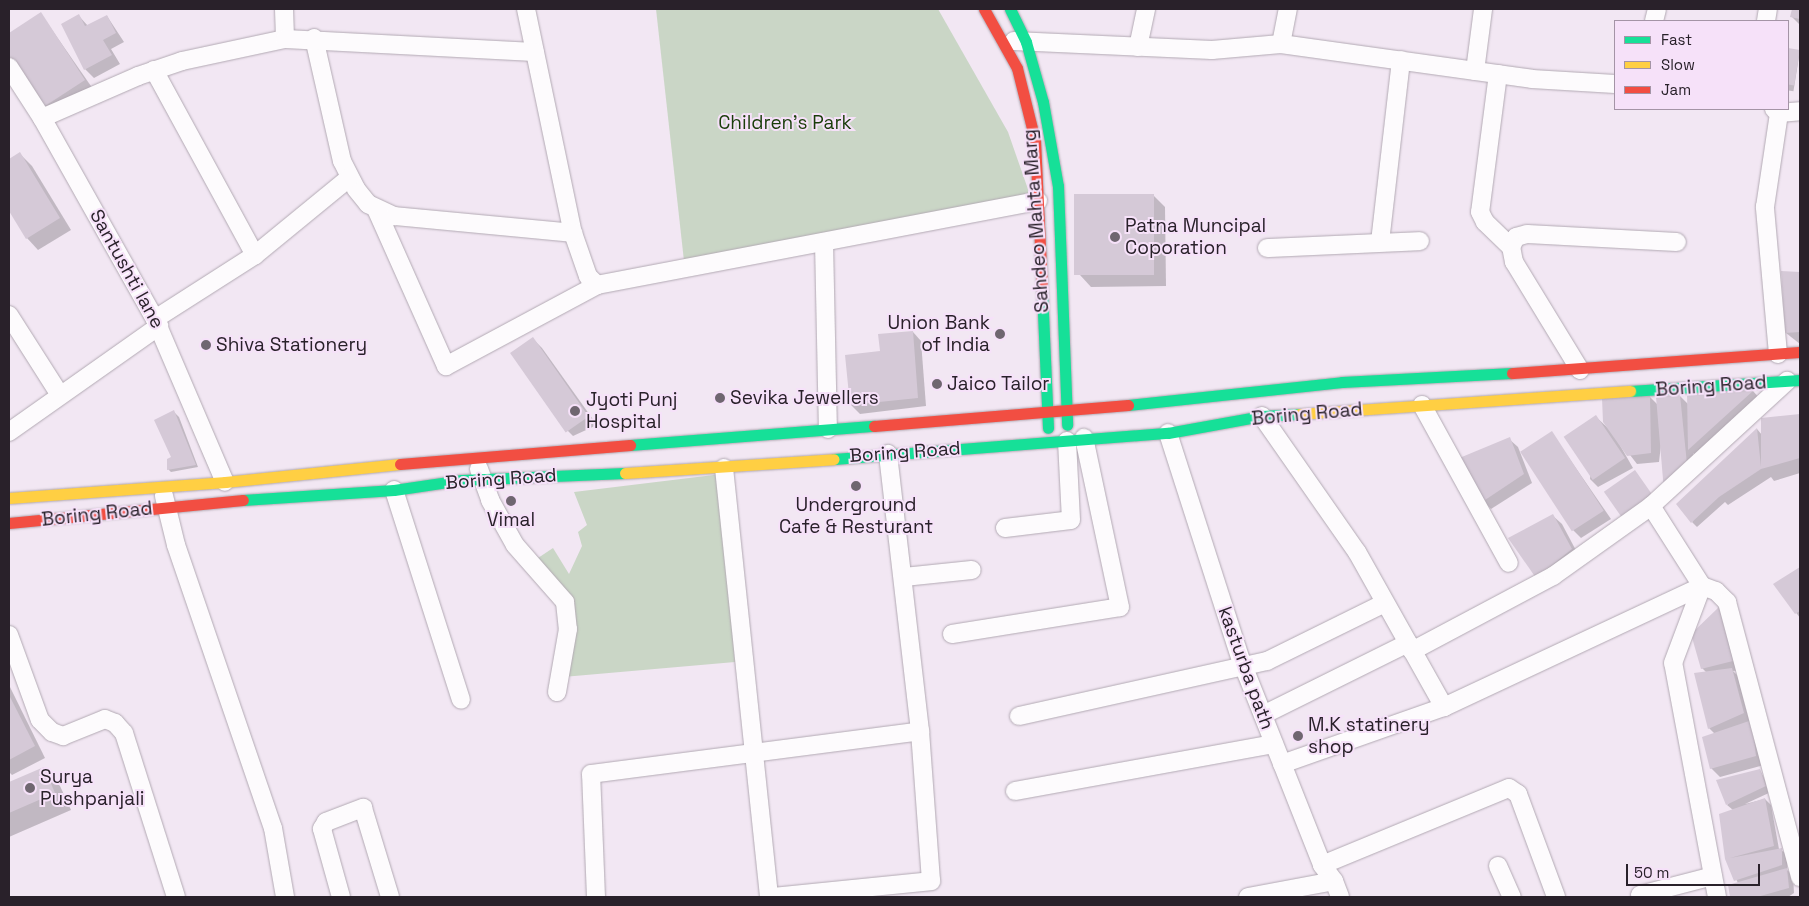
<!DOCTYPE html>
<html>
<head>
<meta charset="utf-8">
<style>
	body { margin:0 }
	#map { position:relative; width:1809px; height:906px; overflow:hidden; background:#f2e7f3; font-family:"Space Grotesk",sans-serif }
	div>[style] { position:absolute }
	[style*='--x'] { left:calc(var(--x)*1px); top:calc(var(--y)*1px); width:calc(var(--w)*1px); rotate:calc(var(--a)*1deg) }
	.green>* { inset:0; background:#cad6c6 }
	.shadow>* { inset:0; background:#0003; transform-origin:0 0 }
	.building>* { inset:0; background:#d5c9d7; transform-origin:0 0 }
	.roads { filter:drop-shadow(0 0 1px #b2a9b3) drop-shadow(0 0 1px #b2a9b3) }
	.street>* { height:18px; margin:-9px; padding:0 9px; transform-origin:9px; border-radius:9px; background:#fdfbfd }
	.fast>* { height:11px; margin:-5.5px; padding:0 5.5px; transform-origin:5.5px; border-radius:5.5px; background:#16e098 }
	.slow>* { height:11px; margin:-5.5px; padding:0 5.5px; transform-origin:5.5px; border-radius:5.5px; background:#ffcf43 }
	.jam>* { height:11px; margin:-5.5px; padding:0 5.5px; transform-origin:5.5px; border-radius:5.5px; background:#f24e42 }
	.dots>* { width:14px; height:14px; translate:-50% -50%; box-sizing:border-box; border:2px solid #f6e1f9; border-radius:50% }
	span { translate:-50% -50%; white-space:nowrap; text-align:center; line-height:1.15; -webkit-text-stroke:4px #f6e1f9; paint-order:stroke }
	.park-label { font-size:19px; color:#193d09 }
	.street-label { font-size:19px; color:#29212a }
	.poi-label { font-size:19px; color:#29212a }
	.left { translate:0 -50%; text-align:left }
	.right { translate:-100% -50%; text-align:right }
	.frame { position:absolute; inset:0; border:10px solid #29212a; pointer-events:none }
	.legend { position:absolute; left:1614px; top:20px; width:175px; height:90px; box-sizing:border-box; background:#f6e1f9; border:1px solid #a494a6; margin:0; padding:6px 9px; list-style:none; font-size:15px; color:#29212a }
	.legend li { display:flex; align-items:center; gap:10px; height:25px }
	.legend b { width:25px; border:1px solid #a494a6 }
	.scale { position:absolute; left:1626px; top:864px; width:134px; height:22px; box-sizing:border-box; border:2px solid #29212a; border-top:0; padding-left:6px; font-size:15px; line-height:18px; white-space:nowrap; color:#29212a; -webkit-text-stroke:4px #f6e1f9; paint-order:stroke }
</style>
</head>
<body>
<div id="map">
	<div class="green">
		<i style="clip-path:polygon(656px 9px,938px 9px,1008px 132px,1030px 195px,684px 261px)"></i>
		<i style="clip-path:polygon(722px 474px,735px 662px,563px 677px,573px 630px,535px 560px,553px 548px,569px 574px,582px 546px,578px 532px,587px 525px,574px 492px)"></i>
	</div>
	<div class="shadow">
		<i style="clip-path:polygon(1793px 9px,1800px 9px,1800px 25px,1792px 17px)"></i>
		<i style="clip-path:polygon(41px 14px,93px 89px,52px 116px,9px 54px,9px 35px)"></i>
		<i style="clip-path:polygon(79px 16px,88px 26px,107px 16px,124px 42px,111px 49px,120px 64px,94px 78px,85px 69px)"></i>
		<i style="left:1788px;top:49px;width:12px;height:41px;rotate:9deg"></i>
		<i style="clip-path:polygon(20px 154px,32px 166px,71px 230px,38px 250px,27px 238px,9px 209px,9px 161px)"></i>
		<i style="clip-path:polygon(1153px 195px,1165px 207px,1166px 286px,1091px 287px,1080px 275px)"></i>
		<i style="clip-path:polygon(1782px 273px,1800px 273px,1800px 344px,1786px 333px)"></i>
		<i style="clip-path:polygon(913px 332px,921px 341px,926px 406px,860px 414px,851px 405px)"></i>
		<i style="clip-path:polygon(533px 339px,542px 348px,597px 425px,573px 436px,564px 427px)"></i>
		<i style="clip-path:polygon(1753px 391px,1761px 400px,1698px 458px,1693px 453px,1695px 473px,1673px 498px,1665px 490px,1661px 445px,1659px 462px,1637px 464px,1613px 433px,1633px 468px,1598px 487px,1590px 479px,1596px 417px,1608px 428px,1650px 397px,1658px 405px,1680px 396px,1689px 405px)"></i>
		<i style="clip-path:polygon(174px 412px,179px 417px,198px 467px,171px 472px,168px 469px,173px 458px)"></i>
		<i style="clip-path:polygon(1800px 415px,1800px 473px,1774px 481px,1771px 477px,1728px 505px,1725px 502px,1697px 527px,1692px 522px,1757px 429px,1762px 435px,1762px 419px)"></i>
		<i style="clip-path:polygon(1551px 432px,1611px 519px,1581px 538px,1573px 530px)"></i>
		<i style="clip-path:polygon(1509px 439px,1518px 447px,1532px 483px,1491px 509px,1483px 501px)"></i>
		<i style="clip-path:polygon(1553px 516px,1562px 524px,1580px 558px,1537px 578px)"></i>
		<i style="clip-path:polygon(1800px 568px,1800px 618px,1775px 584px)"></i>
		<i style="clip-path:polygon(1719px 608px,1728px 617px,1741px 670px,1733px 671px,1740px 678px,1764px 765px,1720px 777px,1711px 768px,1715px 734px,1709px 728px,1706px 672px,1702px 668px)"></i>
		<i style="clip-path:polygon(9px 685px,45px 758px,12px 775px,9px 772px)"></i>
		<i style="clip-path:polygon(43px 769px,60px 786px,71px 810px,9px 837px,9px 783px)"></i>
		<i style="clip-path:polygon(1760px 770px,1771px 792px,1745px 804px,1765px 799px,1771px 805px,1779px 849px,1787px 854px,1787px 870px,1793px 875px,1794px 893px,1788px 897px,1732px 897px,1730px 886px,1738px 883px,1726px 859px,1733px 810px,1727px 805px)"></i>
	</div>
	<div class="building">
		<i style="clip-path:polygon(1792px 9px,1800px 9px,1800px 19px,1790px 17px)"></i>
		<i style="clip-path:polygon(41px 12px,85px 80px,42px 108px,9px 57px,9px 33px)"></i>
		<i style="clip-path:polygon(79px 14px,85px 26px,107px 15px,116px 33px,103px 40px,112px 55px,84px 70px,61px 24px)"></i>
		<i style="left:1788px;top:48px;width:12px;height:36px;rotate:9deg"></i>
		<i style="clip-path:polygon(20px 152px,60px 218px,26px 239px,9px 211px,9px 159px)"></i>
		<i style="left:1154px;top:194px;width:81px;height:80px;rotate:90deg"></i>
		<i style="clip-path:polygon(1781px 271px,1800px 272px,1800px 332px,1785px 333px)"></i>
		<i style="clip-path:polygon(913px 331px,918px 398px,850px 405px,845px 355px,880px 351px,878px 334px)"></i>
		<i style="left:533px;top:337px;width:97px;height:28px;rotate:55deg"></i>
		<i style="clip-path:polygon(1754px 390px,1688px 450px,1687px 392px)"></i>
		<i style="clip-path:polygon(1650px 395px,1651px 453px,1627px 456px,1603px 422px,1602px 398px)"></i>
		<i style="clip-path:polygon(1680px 395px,1687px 464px,1664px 491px,1656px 397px)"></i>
		<i style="clip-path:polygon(174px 410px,196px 465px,167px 470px,167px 459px,171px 457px,154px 420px)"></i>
		<i style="clip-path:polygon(1800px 414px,1800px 458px,1761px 469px,1719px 497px,1691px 523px,1676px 504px,1757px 428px,1761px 467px,1761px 418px)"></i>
		<i style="left:1596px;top:415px;width:52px;height:39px;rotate:56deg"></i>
		<i style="left:1552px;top:431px;width:95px;height:38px;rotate:57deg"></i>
		<i style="clip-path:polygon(1510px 437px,1524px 474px,1482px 502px,1457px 459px)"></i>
		<i style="left:1635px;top:470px;width:32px;height:38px;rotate:55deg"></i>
		<i style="clip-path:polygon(1553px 514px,1572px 549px,1536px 578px,1508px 538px)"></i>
		<i style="clip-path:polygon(1800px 567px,1800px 611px,1795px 614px,1773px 584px)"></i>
		<i style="clip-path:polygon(1719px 607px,1733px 661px,1701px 669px,1691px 634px)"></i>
		<i style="clip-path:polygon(1732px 668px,1744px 713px,1708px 729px,1694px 673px)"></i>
		<i style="clip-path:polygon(9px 695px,35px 746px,9px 760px)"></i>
		<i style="clip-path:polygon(1752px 720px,1756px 756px,1710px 769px,1702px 737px)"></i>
		<i style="clip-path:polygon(44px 767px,55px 793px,9px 813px,9px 782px)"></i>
		<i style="clip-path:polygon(1760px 769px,1766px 786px,1726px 805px,1716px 780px)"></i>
		<i style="clip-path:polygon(1765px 798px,1774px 846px,1730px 858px,1782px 848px,1782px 865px,1734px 881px,1725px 859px,1719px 814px)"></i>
		<i style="clip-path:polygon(1787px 868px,1789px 888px,1757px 897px,1730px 897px,1728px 885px)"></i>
	</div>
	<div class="roads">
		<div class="street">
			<i style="--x:284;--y:9;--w:30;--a:88"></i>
			<i style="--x:526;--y:9;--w:229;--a:78.2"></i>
			<i style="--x:573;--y:233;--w:46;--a:70.8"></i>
			<i style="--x:588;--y:276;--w:13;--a:45"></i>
			<i style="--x:597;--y:285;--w:449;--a:-10.8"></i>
			<i style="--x:1654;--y:21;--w:12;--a:-76"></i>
			<i style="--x:1766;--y:21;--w:12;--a:-81"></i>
			<i style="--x:314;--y:38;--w:126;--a:77.2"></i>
			<i style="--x:342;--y:161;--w:31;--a:63"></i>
			<i style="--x:356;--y:189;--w:19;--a:51"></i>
			<i style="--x:368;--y:204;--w:29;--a:25"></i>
			<i style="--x:394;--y:216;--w:180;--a:5.4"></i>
			<i style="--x:1014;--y:41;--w:198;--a:2.6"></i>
			<i style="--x:1212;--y:50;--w:69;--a:-5"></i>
			<i style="--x:1281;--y:44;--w:253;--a:7.9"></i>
			<i style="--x:1532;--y:79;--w:83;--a:3.4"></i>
			<i style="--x:1281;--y:44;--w:36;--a:-79"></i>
			<i style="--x:1138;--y:47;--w:39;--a:-78"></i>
			<i style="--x:9;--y:67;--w:61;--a:57.1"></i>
			<i style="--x:42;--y:118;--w:231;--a:60.7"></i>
			<i style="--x:155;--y:319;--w:177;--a:66.8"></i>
			<i style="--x:154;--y:70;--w:211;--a:61.4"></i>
			<i style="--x:1475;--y:71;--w:63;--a:-82.6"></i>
			<i style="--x:1498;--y:74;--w:139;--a:97.4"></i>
			<i style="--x:1480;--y:212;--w:11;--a:63"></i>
			<i style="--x:1485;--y:222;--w:36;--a:44"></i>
			<i style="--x:1774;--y:109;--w:6;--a:39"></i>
			<i style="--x:1779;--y:113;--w:21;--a:-5"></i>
			<i style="--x:42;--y:118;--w:105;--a:-23.6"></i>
			<i style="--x:138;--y:76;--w:46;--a:-18.8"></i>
			<i style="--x:182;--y:61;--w:105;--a:-12.1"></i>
			<i style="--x:285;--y:39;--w:250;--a:3"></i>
			<i style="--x:377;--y:211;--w:170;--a:66"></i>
			<i style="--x:446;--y:366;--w:171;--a:-28.2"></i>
			<i style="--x:824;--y:242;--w:187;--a:88.8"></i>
			<i style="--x:1380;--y:242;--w:183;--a:-83.4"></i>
			<i style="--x:1267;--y:248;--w:153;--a:-2.6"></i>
			<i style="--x:9;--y:315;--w:95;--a:57.5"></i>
			<i style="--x:155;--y:319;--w:119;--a:-32.6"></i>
			<i style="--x:255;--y:255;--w:122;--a:-39.3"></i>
			<i style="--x:1778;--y:354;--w:148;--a:-95.1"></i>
			<i style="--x:1765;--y:207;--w:95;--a:-81.5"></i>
			<i style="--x:1580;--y:370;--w:127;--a:-121.4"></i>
			<i style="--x:1514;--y:262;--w:15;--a:-101"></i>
			<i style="--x:1511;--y:247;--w:11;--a:-63"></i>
			<i style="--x:1516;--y:237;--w:11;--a:-15"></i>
			<i style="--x:1527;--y:234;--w:150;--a:3.1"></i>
			<i style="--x:1422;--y:405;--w:180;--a:61.2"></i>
			<i style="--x:1262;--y:416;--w:166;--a:55.1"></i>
			<i style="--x:1357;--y:552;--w:178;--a:60.7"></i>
			<i style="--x:9;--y:432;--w:184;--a:-35.2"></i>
			<i style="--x:1168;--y:433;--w:238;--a:72.2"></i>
			<i style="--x:1241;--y:660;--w:220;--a:68.4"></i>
			<i style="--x:1322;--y:865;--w:20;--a:53"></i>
			<i style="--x:1334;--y:881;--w:17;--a:69"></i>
			<i style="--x:724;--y:468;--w:431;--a:84"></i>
			<i style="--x:479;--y:469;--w:33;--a:70"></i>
			<i style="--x:490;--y:500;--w:51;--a:60.9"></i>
			<i style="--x:515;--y:545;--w:76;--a:48.7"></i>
			<i style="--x:565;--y:602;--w:27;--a:84"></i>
			<i style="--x:568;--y:629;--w:64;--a:99.9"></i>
			<i style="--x:394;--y:490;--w:220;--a:72.3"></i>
			<i style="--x:164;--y:496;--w:50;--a:76.2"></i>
			<i style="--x:176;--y:545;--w:299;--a:71.1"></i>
			<i style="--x:273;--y:828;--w:70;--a:80.1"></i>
			<i style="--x:1005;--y:528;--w:66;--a:-6.9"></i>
			<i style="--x:1071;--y:520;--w:79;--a:-92.9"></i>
			<i style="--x:904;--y:577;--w:68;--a:-5.9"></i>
			<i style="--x:952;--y:634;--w:170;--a:-9.1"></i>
			<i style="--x:1120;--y:607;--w:173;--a:-102"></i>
			<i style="--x:9;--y:635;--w:90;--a:70"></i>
			<i style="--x:40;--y:720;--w:17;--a:45"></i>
			<i style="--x:52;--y:732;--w:12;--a:20"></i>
			<i style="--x:63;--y:736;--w:45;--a:-22"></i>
			<i style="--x:105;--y:719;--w:11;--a:22"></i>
			<i style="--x:115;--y:723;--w:13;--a:48"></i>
			<i style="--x:124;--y:733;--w:172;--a:72.4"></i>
			<i style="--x:1412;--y:651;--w:160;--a:-28"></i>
			<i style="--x:1553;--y:576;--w:120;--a:-35.5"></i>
			<i style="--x:1263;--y:715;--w:162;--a:-26.4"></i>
			<i style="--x:1019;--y:716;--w:254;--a:-12.5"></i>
			<i style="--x:1267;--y:661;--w:131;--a:-26.2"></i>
			<i style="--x:1282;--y:764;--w:172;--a:-19.4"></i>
			<i style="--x:1444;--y:707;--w:285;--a:-25.1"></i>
			<i style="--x:1702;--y:586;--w:15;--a:20"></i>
			<i style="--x:1716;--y:591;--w:16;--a:45"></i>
			<i style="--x:1727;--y:602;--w:285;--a:75.1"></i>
			<i style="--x:1015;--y:791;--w:263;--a:-10.3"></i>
			<i style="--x:1322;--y:865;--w:202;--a:-22.4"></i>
			<i style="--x:1509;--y:788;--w:11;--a:34"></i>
			<i style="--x:1518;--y:794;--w:110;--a:69.7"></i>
			<i style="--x:1498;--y:866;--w:34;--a:66"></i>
			<i style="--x:1640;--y:895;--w:75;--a:-14.6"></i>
			<i style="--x:341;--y:897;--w:71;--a:-105.6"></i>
			<i style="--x:322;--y:829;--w:8;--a:-60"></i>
			<i style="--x:326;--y:822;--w:40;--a:-21"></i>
			<i style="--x:363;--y:808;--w:93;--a:73.1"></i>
			<i style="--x:596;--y:897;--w:123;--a:-92.3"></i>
			<i style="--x:591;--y:774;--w:332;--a:-7.4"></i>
			<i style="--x:772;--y:897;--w:160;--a:-5.7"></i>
			<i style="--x:931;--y:881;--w:150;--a:-94.2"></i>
			<i style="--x:920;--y:731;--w:279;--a:-96.6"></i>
			<i style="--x:1248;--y:897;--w:87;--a:-10.5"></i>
			<i style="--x:1717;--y:897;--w:238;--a:-100.6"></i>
			<i style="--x:1673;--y:663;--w:82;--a:-69.4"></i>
			<i style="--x:1702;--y:586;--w:95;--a:-122.5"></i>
			<i style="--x:1651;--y:506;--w:185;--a:-42.6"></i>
		</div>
		<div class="fast">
			<i style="--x:1010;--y:9;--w:37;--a:64"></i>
			<i style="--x:1026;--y:42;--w:62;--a:74.2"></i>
			<i style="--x:1043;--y:102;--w:85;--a:79.9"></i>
			<i style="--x:1058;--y:186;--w:239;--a:87.8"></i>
			<i style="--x:1042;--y:290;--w:138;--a:87.5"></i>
			<i style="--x:1630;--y:391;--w:170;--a:-3.7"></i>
			<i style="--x:1128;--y:405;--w:215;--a:-6.1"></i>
			<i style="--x:1342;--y:382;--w:170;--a:-3"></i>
			<i style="--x:630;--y:445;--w:245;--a:-4.5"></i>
			<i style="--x:834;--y:459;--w:335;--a:-4.5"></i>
			<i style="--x:1168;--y:433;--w:96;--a:-10.3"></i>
			<i style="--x:1262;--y:416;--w:37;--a:-3"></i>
			<i style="--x:243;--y:500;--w:151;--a:-3.8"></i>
			<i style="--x:394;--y:490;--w:69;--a:-8.4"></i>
			<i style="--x:462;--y:480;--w:163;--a:-2.5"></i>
		</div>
		<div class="slow">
			<i style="--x:1299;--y:414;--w:332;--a:-4"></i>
			<i style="--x:625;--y:473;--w:209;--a:-3.8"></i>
			<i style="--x:9;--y:498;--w:217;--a:-4.2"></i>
			<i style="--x:225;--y:482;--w:176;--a:-5.9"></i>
		</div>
		<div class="jam">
			<i style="--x:984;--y:9;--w:68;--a:60.8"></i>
			<i style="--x:1017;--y:68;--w:74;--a:76"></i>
			<i style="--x:1035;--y:140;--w:150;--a:87.3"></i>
			<i style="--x:1512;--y:373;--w:289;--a:-4.2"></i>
			<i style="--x:874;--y:426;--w:255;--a:-4.7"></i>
			<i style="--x:400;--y:464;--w:231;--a:-4.7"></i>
			<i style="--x:9;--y:523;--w:235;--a:-5.6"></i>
		</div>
	</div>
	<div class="dots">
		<i style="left:1115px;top:237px;background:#6f6670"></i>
		<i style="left:1000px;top:334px;background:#6f6670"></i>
		<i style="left:206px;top:345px;background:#6f6670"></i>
		<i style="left:937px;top:384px;background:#6f6670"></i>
		<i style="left:720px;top:398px;background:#6f6670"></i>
		<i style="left:575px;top:411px;background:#6f6670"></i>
		<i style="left:856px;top:486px;background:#6f6670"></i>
		<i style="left:511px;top:501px;background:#6f6670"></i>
		<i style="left:1298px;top:736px;background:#6f6670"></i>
		<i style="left:30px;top:788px;background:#6f6670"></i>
	</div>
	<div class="park-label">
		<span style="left:785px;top:123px">Children's Park</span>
	</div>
	<div class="street-label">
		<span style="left:1036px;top:221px;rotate:-94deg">Sahdeo Mahta Marg</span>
		<span style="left:127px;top:269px;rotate:61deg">Santushti lane</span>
		<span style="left:1711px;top:386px;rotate:-4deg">Boring Road</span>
		<span style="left:1307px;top:414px;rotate:-5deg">Boring Road</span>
		<span style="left:905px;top:452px;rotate:-4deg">Boring Road</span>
		<span style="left:501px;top:479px;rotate:-4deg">Boring Road</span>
		<span style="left:97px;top:514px;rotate:-6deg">Boring Road</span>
		<span style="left:1246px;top:668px;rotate:70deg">kasturba path</span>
	</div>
	<div class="poi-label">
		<span class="left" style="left:1125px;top:237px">Patna Muncipal<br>Coporation</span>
		<span class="right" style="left:990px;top:334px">Union Bank<br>of India</span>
		<span class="left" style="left:216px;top:345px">Shiva Stationery</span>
		<span class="left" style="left:947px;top:384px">Jaico Tailor</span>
		<span class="left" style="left:730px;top:398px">Sevika Jewellers</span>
		<span class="left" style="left:586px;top:411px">Jyoti Punj<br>Hospital</span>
		<span style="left:856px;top:516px">Underground<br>Cafe &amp; Resturant</span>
		<span style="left:511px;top:520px">Vimal</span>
		<span class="left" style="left:1308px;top:736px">M.K statinery<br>shop</span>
		<span class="left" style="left:40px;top:788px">Surya<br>Pushpanjali</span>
	</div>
	<div class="frame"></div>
	<ul class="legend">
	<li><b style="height:6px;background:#16e098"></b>Fast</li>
	<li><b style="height:6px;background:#ffcf43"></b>Slow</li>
	<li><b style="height:6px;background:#f24e42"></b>Jam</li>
	</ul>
	<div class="scale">50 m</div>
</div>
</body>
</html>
